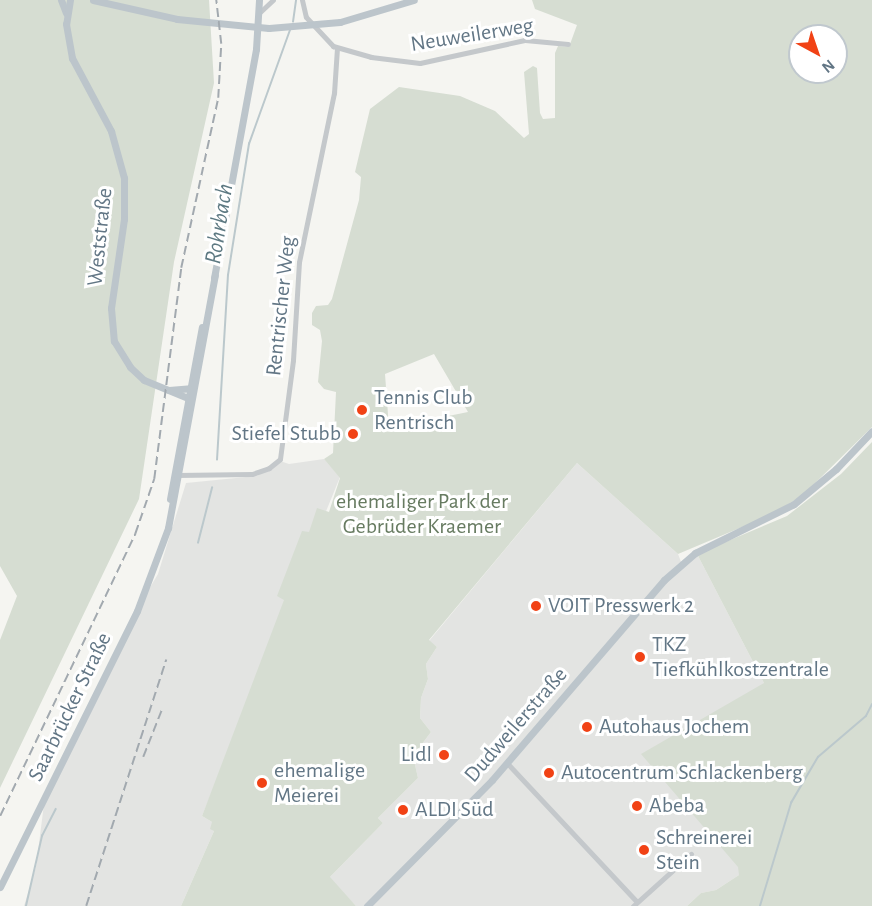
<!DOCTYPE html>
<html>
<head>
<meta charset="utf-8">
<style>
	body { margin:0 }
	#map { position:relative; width:872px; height:906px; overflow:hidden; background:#f5f5f1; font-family:"Alegreya Sans",sans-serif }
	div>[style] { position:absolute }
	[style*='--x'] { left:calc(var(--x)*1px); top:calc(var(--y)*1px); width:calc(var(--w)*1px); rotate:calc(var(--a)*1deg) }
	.built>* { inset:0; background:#e3e4e2 }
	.green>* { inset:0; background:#d6ddd2 }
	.stream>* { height:1.5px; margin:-0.75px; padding:0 0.75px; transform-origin:0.75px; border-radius:0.75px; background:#bbc8cc }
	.minor>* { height:5px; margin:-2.5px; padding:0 2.5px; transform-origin:2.5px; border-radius:2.5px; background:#c4c8cb }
	.major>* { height:7px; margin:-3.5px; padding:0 3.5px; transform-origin:3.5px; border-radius:3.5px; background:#bcc5cb }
	.rail>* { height:1.5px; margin-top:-0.75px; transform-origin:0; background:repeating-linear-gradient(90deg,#a2a9af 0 9px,transparent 0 13.5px) }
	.dots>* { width:16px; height:16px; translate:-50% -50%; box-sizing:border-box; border:3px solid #fff; border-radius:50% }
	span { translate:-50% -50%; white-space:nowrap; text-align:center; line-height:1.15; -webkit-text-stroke:6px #fff; paint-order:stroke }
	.street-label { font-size:22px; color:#627685 }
	.poi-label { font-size:22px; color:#627685 }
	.left { translate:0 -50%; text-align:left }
	.right { translate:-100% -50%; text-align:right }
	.park-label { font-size:22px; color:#677b61 }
	.water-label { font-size:24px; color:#5d7982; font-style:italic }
	.north { position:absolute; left:788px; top:24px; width:60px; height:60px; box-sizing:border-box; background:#fff; border:2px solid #c0c8ce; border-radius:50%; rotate:140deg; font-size:16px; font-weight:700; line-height:24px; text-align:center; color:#627685 }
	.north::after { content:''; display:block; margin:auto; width:21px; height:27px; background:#f14215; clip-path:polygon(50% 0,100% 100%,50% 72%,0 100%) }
</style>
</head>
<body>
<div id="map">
	<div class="built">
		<i style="clip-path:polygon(324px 459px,340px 477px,202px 816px,212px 822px,214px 831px,181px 906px,24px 906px,36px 867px,44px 804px,136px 611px,158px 574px,186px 483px,257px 476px,280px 461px,289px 464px)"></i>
		<i style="clip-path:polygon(577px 463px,678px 554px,683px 567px,697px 554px,764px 683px,739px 875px,716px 890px,701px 893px,687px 906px,356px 906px,329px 878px,383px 823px,378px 818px,418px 778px,413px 756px,431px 732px,420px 718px,421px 698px,428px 679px,426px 664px,437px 647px,429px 641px)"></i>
	</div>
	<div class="green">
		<i style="clip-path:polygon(0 0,209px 0,214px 83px,174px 262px,139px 499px,0 788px,0 640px,17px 596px,0 566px)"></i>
		<i style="clip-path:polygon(evenodd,532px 0,872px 0,872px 427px,802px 496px,768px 516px,678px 554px,577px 463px,429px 640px,437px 647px,426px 664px,428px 679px,421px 698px,420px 718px,431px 732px,413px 756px,418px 778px,378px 818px,383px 823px,330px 877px,356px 906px,181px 906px,214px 831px,210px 829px,212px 822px,202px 816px,284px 600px,277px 596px,302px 531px,309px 532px,317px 508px,329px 512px,340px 478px,324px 459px,333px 453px,336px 392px,324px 389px,318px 382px,322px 341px,320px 330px,312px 325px,312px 313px,316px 306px,328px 305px,332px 299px,359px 200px,361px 177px,355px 172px,370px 109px,399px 87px,460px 96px,495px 111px,524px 138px,529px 134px,524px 72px,533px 66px,537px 68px,540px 113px,543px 119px,555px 118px,555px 53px,558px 46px,569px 47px,577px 25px,535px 9px,532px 0,800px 36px,836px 36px,836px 72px,800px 72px,800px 36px,532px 0,434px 354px,468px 412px,389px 428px,385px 374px,434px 354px)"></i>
		<i style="clip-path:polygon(872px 442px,872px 906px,687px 906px,701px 893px,716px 890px,739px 875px,738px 867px,641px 754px,764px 683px,697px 554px,787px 516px,841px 474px)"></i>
	</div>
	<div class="stream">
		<i style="--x:293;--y:22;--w:22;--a:-82"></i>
		<i style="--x:217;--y:460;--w:185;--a:-86.6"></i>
		<i style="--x:228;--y:275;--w:133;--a:-80.9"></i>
		<i style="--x:249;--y:144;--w:121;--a:-70.2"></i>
		<i style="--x:198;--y:543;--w:57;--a:-75.7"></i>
		<i style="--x:26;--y:906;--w:72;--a:-77.1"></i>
		<i style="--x:42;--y:836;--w:30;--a:-63"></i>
		<i style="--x:760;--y:906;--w:108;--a:-73.2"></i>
		<i style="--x:791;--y:803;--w:53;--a:-59.6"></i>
		<i style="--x:818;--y:757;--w:63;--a:-40.5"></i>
		<i style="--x:866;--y:716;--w:13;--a:-63"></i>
	</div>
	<div class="minor">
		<i style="--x:302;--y:0;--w:17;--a:77"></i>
		<i style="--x:306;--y:17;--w:40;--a:47"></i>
		<i style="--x:333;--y:46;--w:40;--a:16"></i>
		<i style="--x:371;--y:57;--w:49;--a:7"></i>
		<i style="--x:420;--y:63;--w:107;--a:-12.4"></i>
		<i style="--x:525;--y:40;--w:43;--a:5.3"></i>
		<i style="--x:259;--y:13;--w:19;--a:-43"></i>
		<i style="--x:177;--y:475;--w:75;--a:-0.8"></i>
		<i style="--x:252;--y:474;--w:18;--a:-19"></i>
		<i style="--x:269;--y:468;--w:14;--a:-39"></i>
		<i style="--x:280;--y:459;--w:100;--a:-82.5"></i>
		<i style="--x:293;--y:360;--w:98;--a:-86.5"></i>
		<i style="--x:299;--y:262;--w:173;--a:-78.3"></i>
		<i style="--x:334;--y:93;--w:45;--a:-86.2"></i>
		<i style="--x:507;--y:763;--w:190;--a:46.9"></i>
		<i style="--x:633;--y:906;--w:78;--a:-41.9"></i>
	</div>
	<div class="major">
		<i style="--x:61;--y:0;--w:14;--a:69"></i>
		<i style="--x:70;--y:0;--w:24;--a:99"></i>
		<i style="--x:66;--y:24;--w:35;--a:80"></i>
		<i style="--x:72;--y:58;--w:83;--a:61.9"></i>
		<i style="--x:111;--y:131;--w:49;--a:74.5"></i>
		<i style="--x:124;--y:178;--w:41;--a:90"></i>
		<i style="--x:124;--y:219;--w:90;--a:98.3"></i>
		<i style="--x:111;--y:308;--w:33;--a:85"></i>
		<i style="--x:114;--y:341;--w:31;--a:58"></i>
		<i style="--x:130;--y:367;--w:19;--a:43"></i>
		<i style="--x:144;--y:380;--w:48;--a:22.2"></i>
		<i style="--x:93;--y:0;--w:86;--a:12.7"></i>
		<i style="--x:177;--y:19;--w:92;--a:5.6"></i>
		<i style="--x:269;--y:28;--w:71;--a:-4.8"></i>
		<i style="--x:340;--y:22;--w:77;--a:-16.6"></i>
		<i style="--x:214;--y:278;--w:233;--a:-79.6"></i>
		<i style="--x:256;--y:49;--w:49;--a:-86.5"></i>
		<i style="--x:169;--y:390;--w:21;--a:-5"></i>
		<i style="--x:170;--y:499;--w:175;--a:-79.5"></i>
		<i style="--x:0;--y:887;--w:308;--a:-63.6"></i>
		<i style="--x:137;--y:611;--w:89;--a:-69.5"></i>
		<i style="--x:168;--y:528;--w:257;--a:-79.5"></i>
		<i style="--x:367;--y:906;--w:177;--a:-45.2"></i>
		<i style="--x:492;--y:780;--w:264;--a:-49.3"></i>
		<i style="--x:664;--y:580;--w:41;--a:-41.1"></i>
		<i style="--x:695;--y:553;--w:110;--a:-26.3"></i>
		<i style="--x:794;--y:504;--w:55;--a:-39.8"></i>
		<i style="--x:836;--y:469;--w:52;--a:-46.5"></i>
	</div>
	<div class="rail">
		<i style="--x:143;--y:757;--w:52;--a:-68.4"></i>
		<i style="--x:0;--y:816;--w:313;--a:-64.4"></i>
		<i style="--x:135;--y:534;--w:58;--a:-70.9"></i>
		<i style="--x:154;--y:479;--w:213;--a:-82.7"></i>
		<i style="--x:181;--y:268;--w:174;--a:-77.7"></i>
		<i style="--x:218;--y:98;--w:54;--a:-86.8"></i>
		<i style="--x:221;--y:44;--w:44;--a:-96.5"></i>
		<i style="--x:86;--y:906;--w:259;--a:-72"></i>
	</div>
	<div class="dots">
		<i style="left:362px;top:410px;background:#f14215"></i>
		<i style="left:353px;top:434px;background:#f14215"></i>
		<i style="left:536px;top:606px;background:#f14215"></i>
		<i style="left:640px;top:657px;background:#f14215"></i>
		<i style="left:587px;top:727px;background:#f14215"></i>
		<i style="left:444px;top:755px;background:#f14215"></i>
		<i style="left:549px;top:773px;background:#f14215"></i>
		<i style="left:262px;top:783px;background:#f14215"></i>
		<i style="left:637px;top:806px;background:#f14215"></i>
		<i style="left:403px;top:810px;background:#f14215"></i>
		<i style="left:644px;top:850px;background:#f14215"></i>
	</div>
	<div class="street-label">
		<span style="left:472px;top:35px;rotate:-9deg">Neuweilerweg</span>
		<span style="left:100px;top:237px;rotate:-84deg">Weststraße</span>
		<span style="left:281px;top:306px;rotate:-84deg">Rentrischer Weg</span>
		<span style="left:70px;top:707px;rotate:-64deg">Saarbrücker Straße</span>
		<span style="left:516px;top:725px;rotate:-49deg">Dudweilerstraße</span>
	</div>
	<div class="poi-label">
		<span class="left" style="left:374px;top:410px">Tennis Club<br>Rentrisch</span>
		<span class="right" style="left:341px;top:434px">Stiefel Stubb</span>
		<span class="left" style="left:548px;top:606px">VOIT Presswerk 2</span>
		<span class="left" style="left:652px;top:657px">TKZ<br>Tiefkühlkostzentrale</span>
		<span class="left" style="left:599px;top:727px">Autohaus Jochem</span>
		<span class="right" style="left:432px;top:755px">Lidl</span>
		<span class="left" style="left:274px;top:783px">ehemalige<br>Meierei</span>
		<span class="left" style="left:561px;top:773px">Autocentrum Schlackenberg</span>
		<span class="left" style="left:649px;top:806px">Abeba</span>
		<span class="left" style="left:415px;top:810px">ALDI Süd</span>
		<span class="left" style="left:656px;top:850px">Schreinerei<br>Stein</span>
	</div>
	<div class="park-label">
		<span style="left:422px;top:514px">ehemaliger Park der<br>Gebrüder Kraemer</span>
	</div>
	<div class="water-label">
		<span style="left:220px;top:224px;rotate:-81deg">Rohrbach</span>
	</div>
	<div class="north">N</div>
</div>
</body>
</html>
